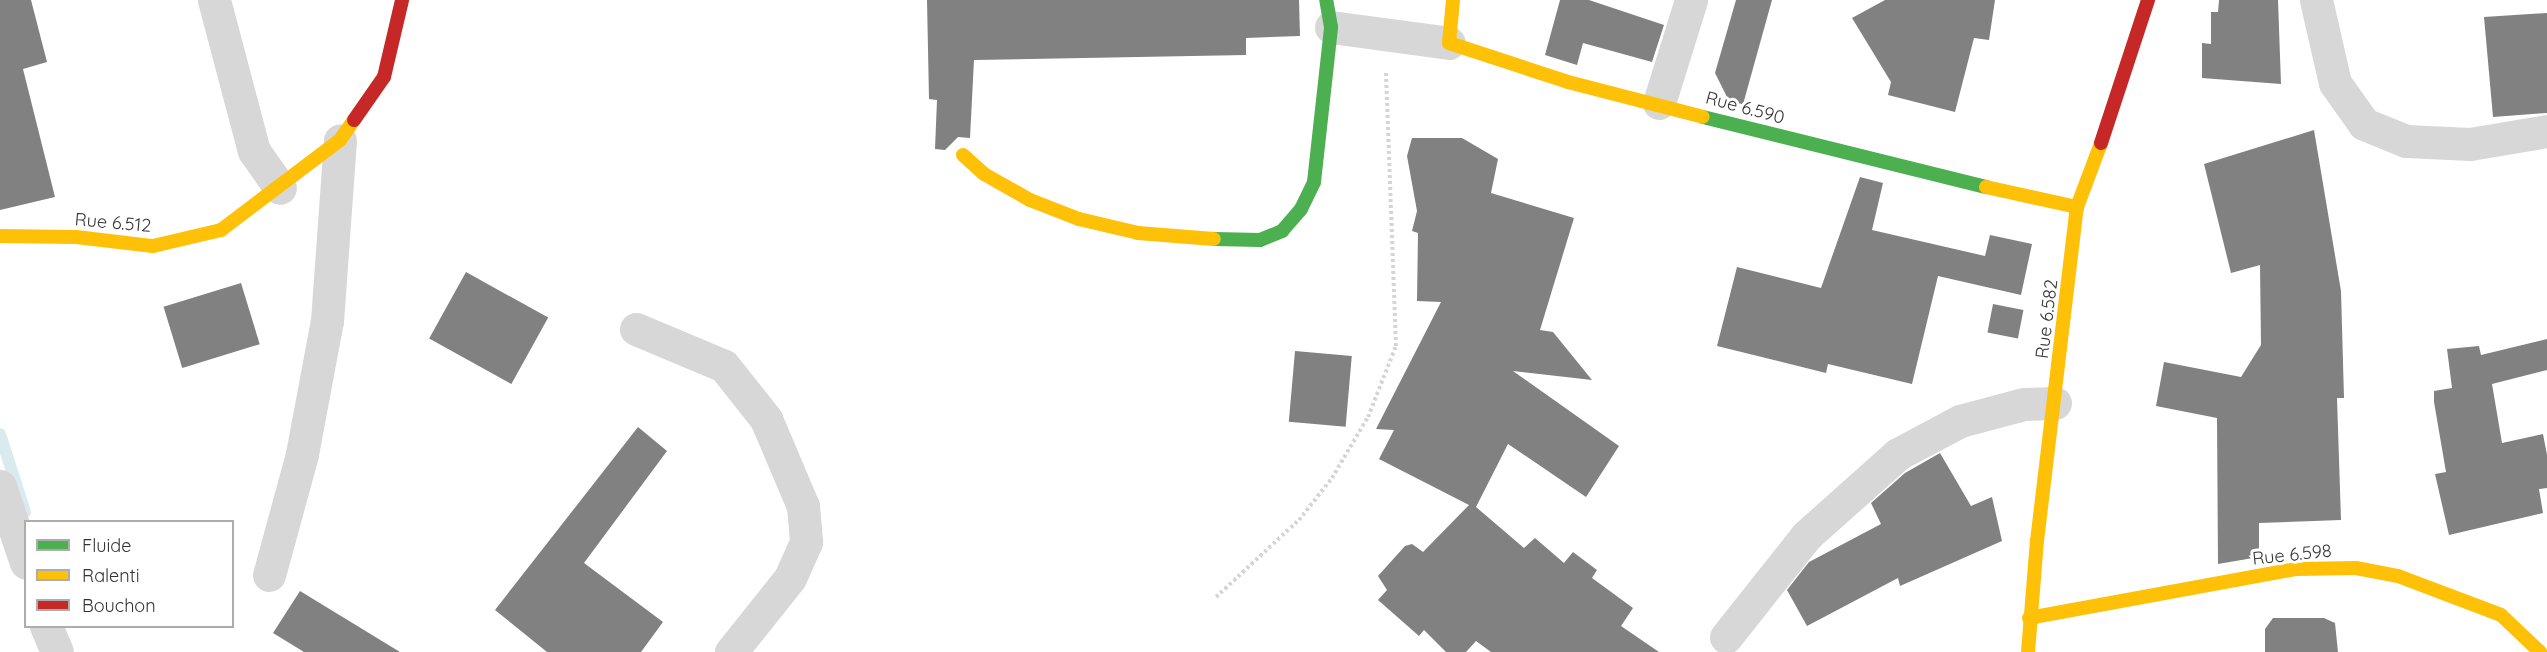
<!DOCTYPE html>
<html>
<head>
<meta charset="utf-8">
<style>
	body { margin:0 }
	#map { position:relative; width:2547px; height:652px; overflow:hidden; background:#fff; font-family:Quicksand,sans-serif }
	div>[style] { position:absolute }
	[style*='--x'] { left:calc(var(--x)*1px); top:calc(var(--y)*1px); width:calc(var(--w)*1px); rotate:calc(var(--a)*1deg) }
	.stream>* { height:12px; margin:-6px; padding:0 6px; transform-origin:6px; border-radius:6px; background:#daebef }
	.building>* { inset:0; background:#818181; transform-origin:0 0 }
	.path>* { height:4px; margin-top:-2px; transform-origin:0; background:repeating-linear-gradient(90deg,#d5d5d5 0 3px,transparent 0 6px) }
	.street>* { height:33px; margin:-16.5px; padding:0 16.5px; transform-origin:16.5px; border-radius:16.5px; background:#d7d7d7 }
	.fast>* { height:14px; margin:-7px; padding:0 7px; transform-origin:7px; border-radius:7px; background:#4caf50 }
	.slow>* { height:14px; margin:-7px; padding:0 7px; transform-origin:7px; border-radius:7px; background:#ffc107 }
	.jam>* { height:14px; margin:-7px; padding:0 7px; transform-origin:7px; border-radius:7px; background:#c62828 }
	span { translate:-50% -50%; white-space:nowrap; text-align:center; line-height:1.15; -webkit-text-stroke:6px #fff; paint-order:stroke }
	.street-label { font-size:18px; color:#333 }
	.legend { position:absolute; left:24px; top:520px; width:210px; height:108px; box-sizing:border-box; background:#fff; border:2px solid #adadad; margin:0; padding:8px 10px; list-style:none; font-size:18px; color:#333 }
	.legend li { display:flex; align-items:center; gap:12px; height:30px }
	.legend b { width:30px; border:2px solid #adadad }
</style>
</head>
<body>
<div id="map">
	<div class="stream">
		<i style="--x:0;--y:434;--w:82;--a:72.2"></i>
	</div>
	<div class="building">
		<i style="clip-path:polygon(0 0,31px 0,47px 62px,23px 69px,55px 197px,0 210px)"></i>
		<i style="clip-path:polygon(927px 0,1299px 0,1300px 36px,1246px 38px,1246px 55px,974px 60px,970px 138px,958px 137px,945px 150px,935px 149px,937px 100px,929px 99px)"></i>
		<i style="clip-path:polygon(1560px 0,1589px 0,1664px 25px,1652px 62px,1583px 43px,1577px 65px,1545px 55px)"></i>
		<i style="clip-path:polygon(1736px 0,1772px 0,1742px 108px,1731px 105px,1715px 73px)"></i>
		<i style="clip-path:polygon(1885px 0,1995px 0,1989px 40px,1974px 38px,1955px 112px,1888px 95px,1891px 82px,1852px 18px)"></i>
		<i style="clip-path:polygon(2219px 0,2278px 0,2281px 84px,2202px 78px,2202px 43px,2211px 44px,2211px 12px,2218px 12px)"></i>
		<i style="clip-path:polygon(2547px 13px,2547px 113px,2493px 117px,2484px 17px)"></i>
		<i style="clip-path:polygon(2314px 130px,2341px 291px,2344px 398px,2337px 398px,2341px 520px,2259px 523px,2259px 557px,2218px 564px,2217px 418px,2156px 406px,2164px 362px,2241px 377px,2261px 345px,2260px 265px,2231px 273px,2204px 164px)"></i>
		<i style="clip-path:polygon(1412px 138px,1462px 138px,1498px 159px,1491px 193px,1574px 218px,1540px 330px,1553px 332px,1592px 380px,1513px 371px,1619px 446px,1586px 497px,1508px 444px,1476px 507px,1524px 548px,1535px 538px,1564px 563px,1573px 552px,1597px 570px,1592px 578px,1633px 608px,1621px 626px,1659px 652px,1491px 652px,1476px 641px,1466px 652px,1446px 652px,1424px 630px,1419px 636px,1378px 600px,1387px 590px,1378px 576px,1405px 546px,1412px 544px,1423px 552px,1469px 505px,1379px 459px,1394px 430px,1376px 429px,1441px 302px,1417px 301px,1418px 233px,1412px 231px,1417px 211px,1407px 156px)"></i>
		<i style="clip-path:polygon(1860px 177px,1883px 183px,1872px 230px,1985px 256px,1990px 235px,2032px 244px,2021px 295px,1938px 276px,1912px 384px,1828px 364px,1826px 373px,1717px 346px,1737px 267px,1821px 288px)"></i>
		<i style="left:466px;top:272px;width:94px;height:76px;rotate:29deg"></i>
		<i style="left:241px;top:283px;width:64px;height:81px;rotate:73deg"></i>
		<i style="left:1993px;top:304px;width:31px;height:29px;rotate:11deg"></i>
		<i style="clip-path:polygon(2547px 339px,2547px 370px,2492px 384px,2502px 443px,2543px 434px,2547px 455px,2547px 488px,2539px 489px,2543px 513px,2449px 535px,2435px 474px,2446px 472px,2434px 402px,2434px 391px,2452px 388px,2447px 349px,2479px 346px,2481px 355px)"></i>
		<i style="left:1295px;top:351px;width:57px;height:71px;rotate:5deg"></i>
		<i style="clip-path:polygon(638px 427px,667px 451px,584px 563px,663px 622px,641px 652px,547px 652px,495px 610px)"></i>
		<i style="clip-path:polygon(1940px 453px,1971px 506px,1992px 497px,2002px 541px,1900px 586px,1898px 578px,1807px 626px,1787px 590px,1809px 562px,1881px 524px,1871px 503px,1905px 473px)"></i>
		<i style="clip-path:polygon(300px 591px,400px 652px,304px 652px,273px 633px)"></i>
		<i style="clip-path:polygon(2273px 618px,2324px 618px,2335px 623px,2338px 652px,2265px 652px,2265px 629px)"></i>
	</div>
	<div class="path">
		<i style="--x:1216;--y:597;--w:113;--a:-42.9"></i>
		<i style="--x:1299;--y:520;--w:53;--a:-51.8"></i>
		<i style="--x:1332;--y:478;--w:71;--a:-59.5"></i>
		<i style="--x:1368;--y:417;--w:76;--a:-68.5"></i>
		<i style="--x:1396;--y:346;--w:276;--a:-92.1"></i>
	</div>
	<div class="street">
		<i style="--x:214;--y:0;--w:156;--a:75.2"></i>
		<i style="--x:254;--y:151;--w:45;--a:54.9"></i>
		<i style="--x:2316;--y:0;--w:85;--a:77.1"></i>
		<i style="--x:2335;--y:83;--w:50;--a:54.7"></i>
		<i style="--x:2364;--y:124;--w:45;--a:22"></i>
		<i style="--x:2406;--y:141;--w:64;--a:2.7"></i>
		<i style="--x:2470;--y:144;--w:78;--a:-9.6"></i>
		<i style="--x:1331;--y:27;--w:119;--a:7.7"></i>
		<i style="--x:1659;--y:103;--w:108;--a:-72.7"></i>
		<i style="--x:636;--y:329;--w:95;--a:22.8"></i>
		<i style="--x:724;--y:366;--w:68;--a:51.6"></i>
		<i style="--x:766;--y:419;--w:95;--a:67"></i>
		<i style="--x:803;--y:506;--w:36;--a:85"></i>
		<i style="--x:806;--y:542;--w:39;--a:114"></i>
		<i style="--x:790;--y:578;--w:95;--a:128.6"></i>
		<i style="--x:0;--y:486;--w:81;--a:71.3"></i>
		<i style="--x:269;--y:575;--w:125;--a:-74.7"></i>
		<i style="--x:302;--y:454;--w:135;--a:-79.4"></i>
		<i style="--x:327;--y:321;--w:181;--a:-85.9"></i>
		<i style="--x:46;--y:626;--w:28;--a:67"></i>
		<i style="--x:1726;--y:637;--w:129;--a:-51.6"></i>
		<i style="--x:1806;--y:536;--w:123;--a:-41.7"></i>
		<i style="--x:1898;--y:454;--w:70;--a:-28"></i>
		<i style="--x:1960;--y:421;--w:66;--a:-14.9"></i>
		<i style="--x:2024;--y:404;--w:31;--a:-2"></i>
	</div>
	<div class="fast">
		<i style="--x:1703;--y:117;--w:292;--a:13.9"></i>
		<i style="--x:1214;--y:239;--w:46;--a:1.2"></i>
		<i style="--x:1260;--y:240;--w:24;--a:-22"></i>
		<i style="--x:1282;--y:231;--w:29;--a:-49"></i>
		<i style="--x:1301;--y:209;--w:30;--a:-64"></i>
		<i style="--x:1314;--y:182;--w:156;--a:-83.7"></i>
		<i style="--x:1331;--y:27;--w:27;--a:-100"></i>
	</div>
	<div class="slow">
		<i style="--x:1453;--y:0;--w:43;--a:95.3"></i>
		<i style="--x:1449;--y:43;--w:125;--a:18.1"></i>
		<i style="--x:1568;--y:82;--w:139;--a:14.5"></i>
		<i style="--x:963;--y:155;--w:28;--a:42"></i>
		<i style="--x:984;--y:174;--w:53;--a:29.5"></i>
		<i style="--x:1030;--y:200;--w:53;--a:21.2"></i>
		<i style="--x:1079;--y:219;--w:61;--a:13.3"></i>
		<i style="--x:1138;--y:233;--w:76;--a:4.5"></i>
		<i style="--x:1986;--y:187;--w:93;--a:12.4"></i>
		<i style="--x:0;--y:236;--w:76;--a:0.8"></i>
		<i style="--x:76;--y:237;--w:78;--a:6.7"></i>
		<i style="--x:153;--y:246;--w:70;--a:-13.2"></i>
		<i style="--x:221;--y:230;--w:149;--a:-37.1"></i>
		<i style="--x:340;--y:140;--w:24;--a:-55"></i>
		<i style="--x:2029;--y:618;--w:272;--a:-10.4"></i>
		<i style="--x:2297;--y:569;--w:59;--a:-1"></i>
		<i style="--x:2356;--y:568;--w:43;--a:10.8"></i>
		<i style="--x:2398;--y:576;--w:110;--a:20.7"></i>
		<i style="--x:2501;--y:615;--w:54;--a:43.5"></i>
		<i style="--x:2028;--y:652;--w:111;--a:-85.4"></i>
		<i style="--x:2037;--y:541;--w:336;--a:-83.2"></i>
		<i style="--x:2077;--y:207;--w:68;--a:-69.4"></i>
	</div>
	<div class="jam">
		<i style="--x:354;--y:120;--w:52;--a:-55.1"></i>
		<i style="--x:384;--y:77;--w:79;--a:-76.8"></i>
		<i style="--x:2101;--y:143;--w:151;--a:-71.8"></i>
	</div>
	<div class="street-label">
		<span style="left:1745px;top:108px;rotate:15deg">Rue 6.590</span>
		<span style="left:113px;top:223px;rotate:5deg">Rue 6.512</span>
		<span style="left:2047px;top:319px;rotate:-83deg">Rue 6.582</span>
		<span style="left:2292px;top:555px;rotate:-6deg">Rue 6.598</span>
	</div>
	<ul class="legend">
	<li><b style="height:8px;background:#4caf50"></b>Fluide</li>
	<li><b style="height:8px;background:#ffc107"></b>Ralenti</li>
	<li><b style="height:8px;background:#c62828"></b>Bouchon</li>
	</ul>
</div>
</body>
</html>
